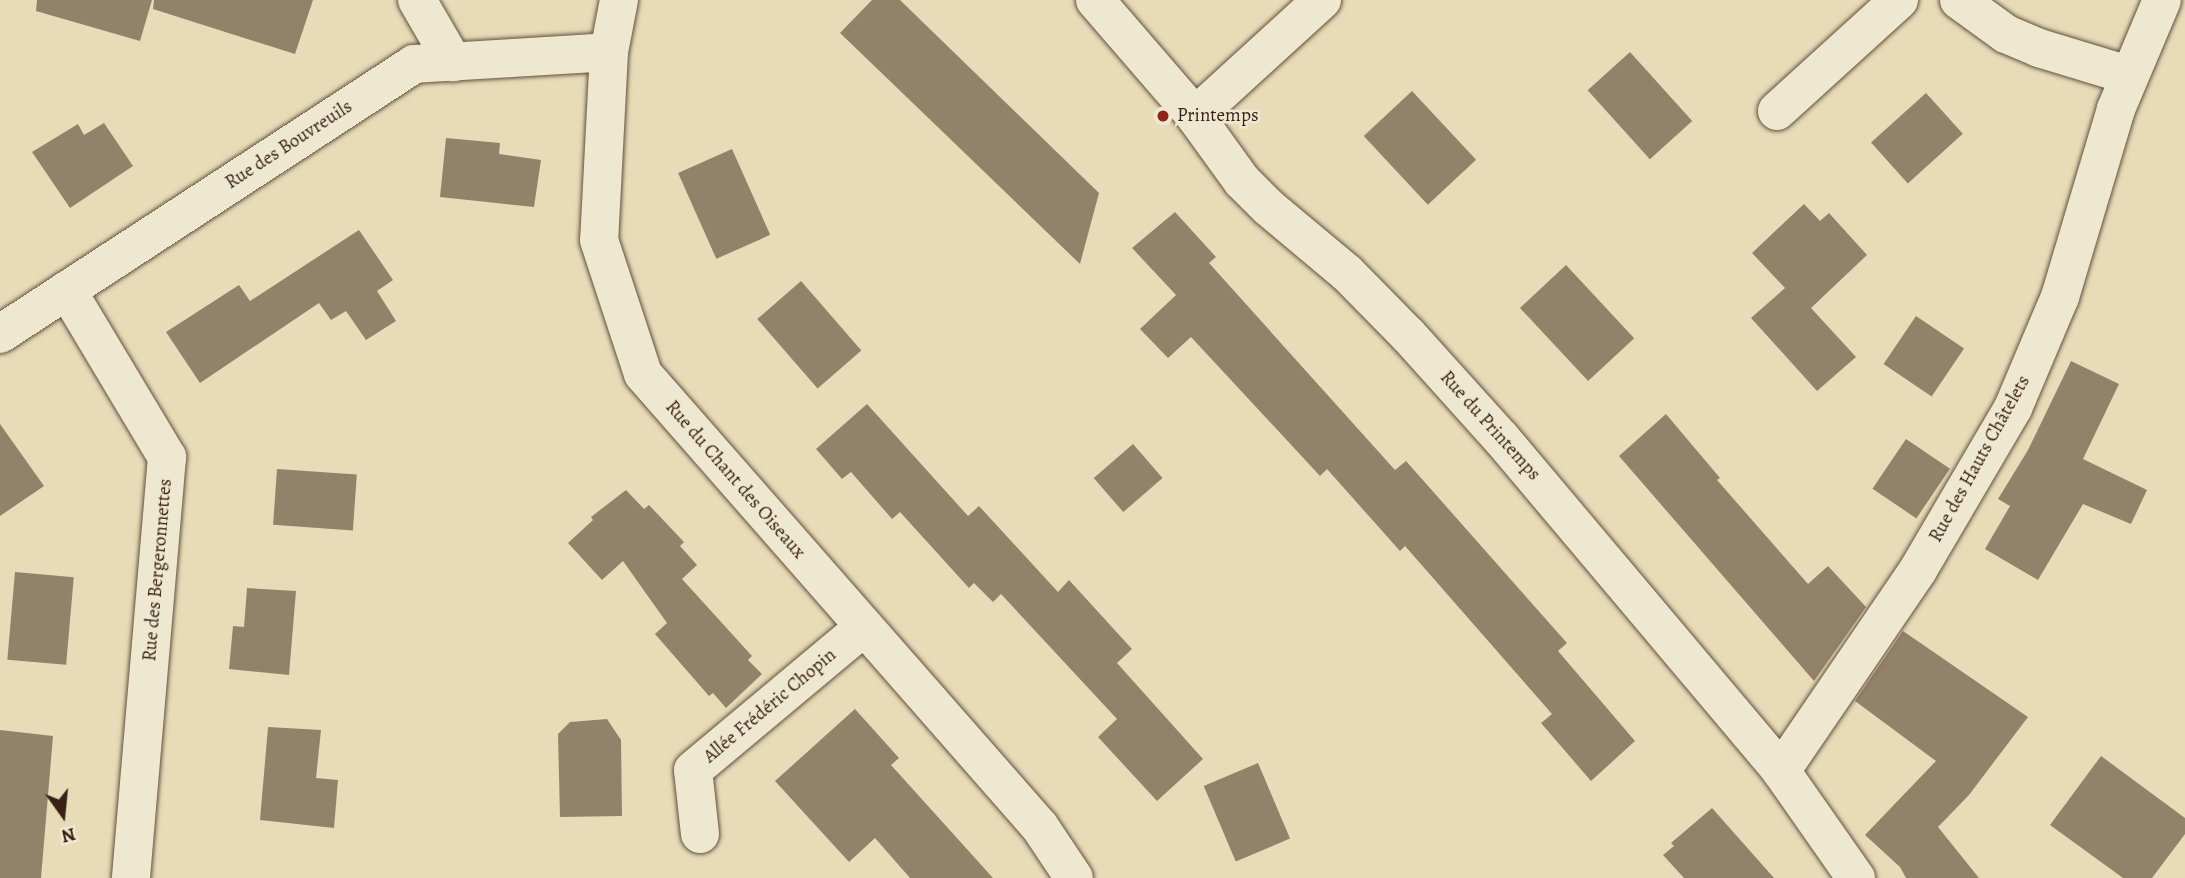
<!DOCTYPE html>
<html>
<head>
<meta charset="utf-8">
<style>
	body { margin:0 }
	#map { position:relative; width:2185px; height:878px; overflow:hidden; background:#e7dcb7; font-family:Alegreya,serif }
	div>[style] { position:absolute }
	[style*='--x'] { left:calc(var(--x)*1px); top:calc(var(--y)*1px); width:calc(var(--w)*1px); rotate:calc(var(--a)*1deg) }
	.building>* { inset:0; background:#93826a; transform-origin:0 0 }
	.roads { filter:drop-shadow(0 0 2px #64503f) drop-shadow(0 0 2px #64503f) }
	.street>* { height:38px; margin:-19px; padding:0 19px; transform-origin:19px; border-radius:19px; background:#efe8d0 }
	.secondary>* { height:38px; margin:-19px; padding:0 19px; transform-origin:19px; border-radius:19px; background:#efe8d0 }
	.dots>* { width:19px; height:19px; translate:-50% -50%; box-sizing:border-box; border:4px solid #efe8d0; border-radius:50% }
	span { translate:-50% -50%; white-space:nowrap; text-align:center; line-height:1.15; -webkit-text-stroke:5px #efe8d0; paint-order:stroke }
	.poi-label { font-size:19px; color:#382117 }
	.left { translate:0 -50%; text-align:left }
	.street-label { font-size:19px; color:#382117 }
	.north { position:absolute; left:28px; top:780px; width:70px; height:70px; -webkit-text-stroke:5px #efe8d0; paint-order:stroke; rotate:165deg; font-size:19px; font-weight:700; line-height:28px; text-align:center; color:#382117 }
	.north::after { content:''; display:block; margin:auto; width:24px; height:32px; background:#382117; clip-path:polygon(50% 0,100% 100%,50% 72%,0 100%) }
</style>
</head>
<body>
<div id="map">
	<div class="building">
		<i style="clip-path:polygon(37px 0,152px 0,140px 41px,36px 11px)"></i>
		<i style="clip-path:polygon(154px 0,313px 0,295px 54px,153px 9px)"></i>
		<i style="clip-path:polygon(872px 0,900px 0,1099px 193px,1080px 264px,840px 33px)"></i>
		<i style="left:1630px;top:52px;width:93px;height:57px;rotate:48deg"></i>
		<i style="left:1412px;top:91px;width:94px;height:66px;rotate:47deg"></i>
		<i style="left:1926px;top:93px;width:55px;height:74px;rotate:48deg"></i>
		<i style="clip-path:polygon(104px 123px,133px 166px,70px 208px,32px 152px,78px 124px,84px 135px)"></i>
		<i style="clip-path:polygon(446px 138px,500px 143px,499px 154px,541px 160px,534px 207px,440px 197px)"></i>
		<i style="left:732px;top:149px;width:94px;height:59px;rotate:66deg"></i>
		<i style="clip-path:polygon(1804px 204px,1820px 221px,1829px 213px,1867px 255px,1811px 308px,1856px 357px,1817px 391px,1751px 318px,1785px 288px,1752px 253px)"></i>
		<i style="clip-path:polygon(1175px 212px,1216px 257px,1209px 263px,1395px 470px,1406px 461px,1567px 643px,1558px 651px,1635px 741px,1591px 781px,1541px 723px,1552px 714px,1405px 546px,1400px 551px,1327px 469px,1320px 476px,1191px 337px,1168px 358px,1140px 329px,1176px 295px,1132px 248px)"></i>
		<i style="clip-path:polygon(359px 230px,393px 280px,377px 291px,396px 321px,366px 340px,346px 311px,331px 320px,319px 303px,200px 383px,166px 332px,239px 285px,250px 301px)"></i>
		<i style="left:1566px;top:265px;width:100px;height:63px;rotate:47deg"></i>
		<i style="left:801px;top:281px;width:92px;height:58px;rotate:49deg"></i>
		<i style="left:1916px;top:316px;width:58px;height:58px;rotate:34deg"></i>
		<i style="clip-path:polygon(2071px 361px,2119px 384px,2083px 459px,2147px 490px,2131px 524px,2083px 504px,2038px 580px,1985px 549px,2010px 506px,1998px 499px,2028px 450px)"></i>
		<i style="clip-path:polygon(867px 404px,968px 516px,979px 506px,1058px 592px,1069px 580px,1132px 649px,1117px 663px,1203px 759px,1157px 801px,1098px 737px,1117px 719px,1001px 594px,993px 602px,974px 583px,969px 588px,900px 512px,892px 519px,851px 472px,842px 479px,816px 449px)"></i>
		<i style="clip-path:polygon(1666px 414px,1720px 478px,1717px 480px,1808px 584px,1828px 566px,1866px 607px,1814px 681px,1619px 456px)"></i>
		<i style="clip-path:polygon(0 424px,44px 486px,0 516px)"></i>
		<i style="left:1906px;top:439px;width:53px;height:60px;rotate:34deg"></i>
		<i style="left:1133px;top:444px;width:45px;height:52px;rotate:49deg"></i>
		<i style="left:277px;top:469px;width:80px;height:56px;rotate:4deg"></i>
		<i style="clip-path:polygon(626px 490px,644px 509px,649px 505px,684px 542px,680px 546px,697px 565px,682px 579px,752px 656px,748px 660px,762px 674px,726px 708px,713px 693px,709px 696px,655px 634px,667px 623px,623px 561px,602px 580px,568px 543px,593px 520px,591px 517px)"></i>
		<i style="left:15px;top:572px;width:59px;height:88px;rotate:5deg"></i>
		<i style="clip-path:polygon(247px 588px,296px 591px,289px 675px,229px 669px,233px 626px,244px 627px)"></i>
		<i style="clip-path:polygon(1903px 631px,2028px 717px,1969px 795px,1938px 827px,1979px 878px,1906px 878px,1900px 867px,1865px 835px,1936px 761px,1855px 701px)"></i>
		<i style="clip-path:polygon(855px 709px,899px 758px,891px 765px,993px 878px,910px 878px,875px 838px,849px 862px,775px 781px)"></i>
		<i style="clip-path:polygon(607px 719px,621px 740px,622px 816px,560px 817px,558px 734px,570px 722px)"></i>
		<i style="clip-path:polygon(268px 727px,321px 730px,316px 778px,338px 780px,334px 828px,260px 820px)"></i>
		<i style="clip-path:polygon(0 730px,53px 736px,41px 878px,0 878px)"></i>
		<i style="clip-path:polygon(2101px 756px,2185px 818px,2185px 834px,2152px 878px,2123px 878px,2050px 825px)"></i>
		<i style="left:1258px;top:763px;width:82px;height:59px;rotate:67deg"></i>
		<i style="clip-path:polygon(1712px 808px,1774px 878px,1684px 878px,1663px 855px,1674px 846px,1671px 843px)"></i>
	</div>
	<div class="roads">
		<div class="street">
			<i style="--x:417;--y:0;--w:72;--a:59.9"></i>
			<i style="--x:619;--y:0;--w:53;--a:100.9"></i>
			<i style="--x:609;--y:52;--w:188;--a:93"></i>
			<i style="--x:599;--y:240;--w:141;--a:71.8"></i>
			<i style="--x:643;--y:374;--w:602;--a:48.77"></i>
			<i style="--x:1040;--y:827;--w:61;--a:56.3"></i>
			<i style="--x:1959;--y:0;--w:58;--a:35.9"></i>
			<i style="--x:2006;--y:34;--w:36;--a:23"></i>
			<i style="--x:2039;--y:48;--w:93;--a:16.9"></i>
			<i style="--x:1777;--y:111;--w:165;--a:-42.3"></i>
			<i style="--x:1195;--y:116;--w:172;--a:-42.4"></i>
			<i style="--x:67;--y:290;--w:195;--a:59.1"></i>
			<i style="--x:167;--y:457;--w:423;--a:94.9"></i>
			<i style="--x:0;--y:334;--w:494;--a:-33.1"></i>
			<i style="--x:414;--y:64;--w:195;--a:-3.5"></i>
			<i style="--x:1781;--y:771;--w:243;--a:-55.7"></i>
			<i style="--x:1918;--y:570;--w:188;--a:-59.6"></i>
			<i style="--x:2013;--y:408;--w:121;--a:-67.1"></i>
			<i style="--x:2060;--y:297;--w:196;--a:-73.4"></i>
			<i style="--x:2116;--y:109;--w:118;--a:-67.1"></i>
			<i style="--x:700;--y:834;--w:64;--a:-96.2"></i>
			<i style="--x:693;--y:770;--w:223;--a:-39.9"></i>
		</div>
		<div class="secondary">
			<i style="--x:1095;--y:0;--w:153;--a:49.2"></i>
			<i style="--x:1195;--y:116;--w:80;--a:54.1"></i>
			<i style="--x:1242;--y:181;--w:37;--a:45"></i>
			<i style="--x:1268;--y:207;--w:103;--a:39.9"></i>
			<i style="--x:1347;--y:273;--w:88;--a:45.5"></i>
			<i style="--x:1409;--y:336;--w:137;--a:48"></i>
			<i style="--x:1501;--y:438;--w:435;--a:49.9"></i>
			<i style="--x:1781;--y:771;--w:131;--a:55"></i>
		</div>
	</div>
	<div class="dots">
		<i style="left:1163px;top:116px;background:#8f2418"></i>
	</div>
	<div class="poi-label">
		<span class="left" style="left:1177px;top:116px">Printemps</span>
	</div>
	<div class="street-label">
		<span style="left:289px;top:145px;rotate:-33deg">Rue des Bouvreuils</span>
		<span style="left:1490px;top:426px;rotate:48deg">Rue du Printemps</span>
		<span style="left:1980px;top:459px;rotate:-61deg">Rue des Hauts Châtelets</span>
		<span style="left:735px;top:480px;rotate:49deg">Rue du Chant des Oiseaux</span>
		<span style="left:158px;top:570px;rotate:-85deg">Rue des Bergeronnettes</span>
		<span style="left:770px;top:706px;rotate:-40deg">Allée Frédéric Chopin</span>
	</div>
	<div class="north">N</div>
</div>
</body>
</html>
